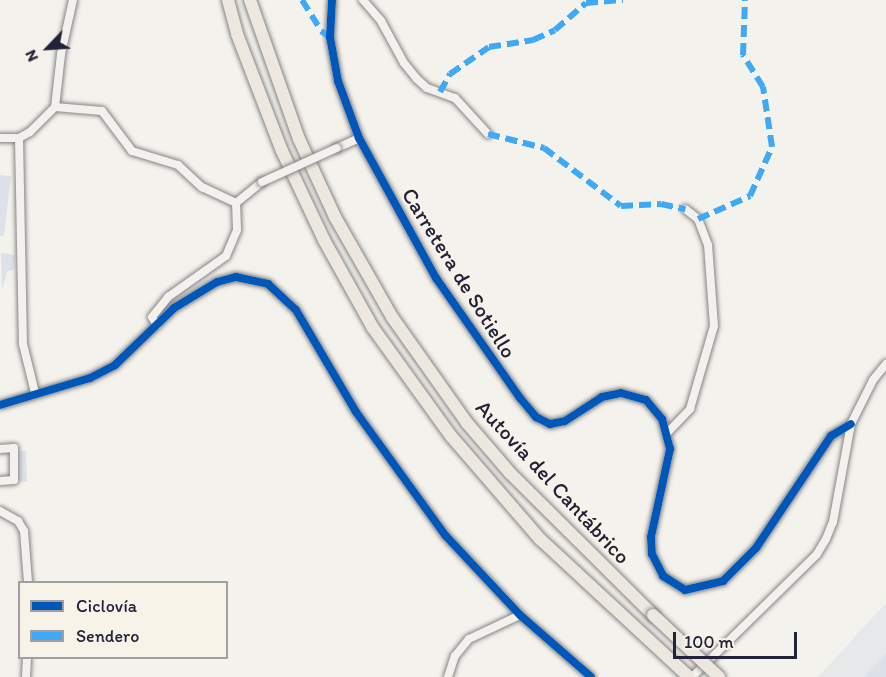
<!DOCTYPE html>
<html>
<head>
<meta charset="utf-8">
<style>
	body { margin:0 }
	#map { position:relative; width:886px; height:677px; overflow:hidden; background:#f4f2ec; font-family:Itim,sans-serif }
	div>[style] { position:absolute }
	[style*='--x'] { left:calc(var(--x)*1px); top:calc(var(--y)*1px); width:calc(var(--w)*1px); rotate:calc(var(--a)*1deg) }
	.built>* { inset:0; background:#e7e8e9 }
	.building>* { inset:0; background:#dde1e8 }
	.roads { filter:drop-shadow(0 0 2px #858486) drop-shadow(0 0 2px #858486) }
	.minor>* { height:8px; margin:-4px; padding:0 4px; transform-origin:4px; border-radius:4px; background:#f2f1ed }
	.highway>* { height:12px; margin:-6px; padding:0 6px; transform-origin:6px; border-radius:6px; background:#ede8df }
	.bridges { filter:drop-shadow(0 0 2px #858486) drop-shadow(0 0 2px #858486) }
	.minor-bridge>* { height:8px; margin:-4px; padding:0 4px; transform-origin:4px; border-radius:4px; background:#f2f1ed }
	.highway-bridge>* { height:12px; margin:-6px; padding:0 6px; transform-origin:6px; border-radius:6px; background:#ede8df }
	.quiet>* { height:6px; margin-top:-3px; transform-origin:0; background:repeating-linear-gradient(90deg,#3fa9f5 0 12px,transparent 0 18px) }
	.cycleway>* { height:8px; margin:-4px; padding:0 4px; transform-origin:4px; border-radius:4px; background:#0057b8 }
	span { translate:-50% -50%; white-space:nowrap; text-align:center; line-height:1.15; -webkit-text-stroke:4.5px #f7f3e8; paint-order:stroke }
	.street-label { font-size:22px; color:#22223b }
	.legend { position:absolute; left:18px; top:581px; width:210px; height:78px; box-sizing:border-box; background:#f7f3e8; border:2px solid #a29fa3; margin:0; padding:8px 10px; list-style:none; font-size:18px; color:#22223b }
	.legend li { display:flex; align-items:center; gap:12px; height:30px }
	.legend b { width:30px; border:2px solid #a29fa3 }
	.north { position:absolute; left:18px; top:18px; width:60px; height:60px; -webkit-text-stroke:4px #f7f3e8; paint-order:stroke; rotate:245deg; font-size:16px; font-weight:700; line-height:24px; text-align:center; color:#22223b }
	.north::after { content:''; display:block; margin:auto; width:21px; height:27px; background:#22223b; clip-path:polygon(50% 0,100% 100%,50% 72%,0 100%) }
	.scale { position:absolute; left:673px; top:632px; width:124px; height:27px; box-sizing:border-box; border:3px solid #22223b; border-top:0; padding-left:8px; font-size:18px; line-height:21px; white-space:nowrap; color:#22223b; -webkit-text-stroke:4px #f7f3e8; paint-order:stroke }
</style>
</head>
<body>
<div id="map">
	<div class="built">
		<i style="clip-path:polygon(886px 603px,886px 677px,818px 677px)"></i>
	</div>
	<div class="building">
		<i style="clip-path:polygon(0 175px,11px 176px,4px 236px,0 236px)"></i>
		<i style="clip-path:polygon(1px 253px,15px 255px,14px 269px,7px 272px,2px 290px)"></i>
		<i style="clip-path:polygon(20px 451px,26px 451px,27px 482px,20px 482px)"></i>
		<i style="clip-path:polygon(886px 653px,886px 677px,864px 677px)"></i>
	</div>
	<div class="roads">
		<div class="minor">
			<i style="--x:332;--y:0;--w:37;--a:93"></i>
			<i style="--x:330;--y:37;--w:45;--a:79.7"></i>
			<i style="--x:338;--y:81;--w:61;--a:69.8"></i>
			<i style="--x:359;--y:138;--w:160;--a:61.2"></i>
			<i style="--x:436;--y:278;--w:146;--a:55"></i>
			<i style="--x:520;--y:398;--w:25;--a:50"></i>
			<i style="--x:536;--y:417;--w:16;--a:27"></i>
			<i style="--x:550;--y:424;--w:15;--a:-11"></i>
			<i style="--x:565;--y:421;--w:44;--a:-33"></i>
			<i style="--x:602;--y:397;--w:19;--a:-12"></i>
			<i style="--x:621;--y:393;--w:26;--a:16"></i>
			<i style="--x:646;--y:400;--w:25;--a:50"></i>
			<i style="--x:662;--y:419;--w:31;--a:75"></i>
			<i style="--x:670;--y:449;--w:90;--a:102.2"></i>
			<i style="--x:651;--y:537;--w:17;--a:87"></i>
			<i style="--x:652;--y:554;--w:25;--a:63"></i>
			<i style="--x:663;--y:576;--w:26;--a:32"></i>
			<i style="--x:685;--y:590;--w:39;--a:-13"></i>
			<i style="--x:723;--y:581;--w:47;--a:-45"></i>
			<i style="--x:756;--y:548;--w:135;--a:-56.2"></i>
			<i style="--x:831;--y:436;--w:23;--a:-31"></i>
			<i style="--x:363;--y:0;--w:28;--a:49"></i>
			<i style="--x:381;--y:21;--w:48;--a:61.3"></i>
			<i style="--x:404;--y:63;--w:21;--a:51"></i>
			<i style="--x:417;--y:79;--w:13;--a:42"></i>
			<i style="--x:427;--y:88;--w:30;--a:20"></i>
			<i style="--x:455;--y:98;--w:49;--a:47.5"></i>
			<i style="--x:55;--y:107;--w:47;--a:4.9"></i>
			<i style="--x:102;--y:111;--w:50;--a:53.1"></i>
			<i style="--x:132;--y:151;--w:48;--a:16.9"></i>
			<i style="--x:178;--y:165;--w:33;--a:43"></i>
			<i style="--x:202;--y:187;--w:38;--a:25"></i>
			<i style="--x:0;--y:138;--w:19;--a:0"></i>
			<i style="--x:19;--y:138;--w:13;--a:-29"></i>
			<i style="--x:30;--y:132;--w:35;--a:-45"></i>
			<i style="--x:55;--y:107;--w:53;--a:-83.5"></i>
			<i style="--x:61;--y:54;--w:55;--a:-77.5"></i>
			<i style="--x:19;--y:138;--w:206;--a:88.9"></i>
			<i style="--x:23;--y:344;--w:50;--a:76.2"></i>
			<i style="--x:337;--y:148;--w:24;--a:-24"></i>
			<i style="--x:157;--y:325;--w:9;--a:-122"></i>
			<i style="--x:152;--y:317;--w:26;--a:-51"></i>
			<i style="--x:168;--y:297;--w:71;--a:-35.3"></i>
			<i style="--x:226;--y:256;--w:28;--a:-67"></i>
			<i style="--x:237;--y:230;--w:27;--a:-92"></i>
			<i style="--x:236;--y:203;--w:33;--a:-39"></i>
			<i style="--x:0;--y:405;--w:94;--a:-16.7"></i>
			<i style="--x:90;--y:378;--w:28;--a:-27"></i>
			<i style="--x:115;--y:365;--w:82;--a:-44"></i>
			<i style="--x:174;--y:308;--w:50;--a:-31.2"></i>
			<i style="--x:217;--y:282;--w:20;--a:-15"></i>
			<i style="--x:236;--y:277;--w:33;--a:12"></i>
			<i style="--x:268;--y:284;--w:38;--a:43"></i>
			<i style="--x:296;--y:310;--w:118;--a:59.5"></i>
			<i style="--x:356;--y:412;--w:152;--a:54.1"></i>
			<i style="--x:445;--y:535;--w:110;--a:46.8"></i>
			<i style="--x:520;--y:615;--w:94;--a:41.1"></i>
			<i style="--x:668;--y:432;--w:32;--a:-46"></i>
			<i style="--x:690;--y:409;--w:86;--a:-73.9"></i>
			<i style="--x:714;--y:326;--w:81;--a:-94.2"></i>
			<i style="--x:708;--y:245;--w:28;--a:-111"></i>
			<i style="--x:698;--y:219;--w:16;--a:-142"></i>
			<i style="--x:0;--y:449;--w:14;--a:-4"></i>
			<i style="--x:14;--y:448;--w:32;--a:90"></i>
			<i style="--x:14;--y:480;--w:14;--a:176"></i>
			<i style="--x:0;--y:511;--w:21;--a:29"></i>
			<i style="--x:18;--y:521;--w:12;--a:59"></i>
			<i style="--x:24;--y:531;--w:51;--a:85.5"></i>
			<i style="--x:26;--y:677;--w:19;--a:-87"></i>
			<i style="--x:448;--y:677;--w:22;--a:-72"></i>
			<i style="--x:455;--y:656;--w:22;--a:-51"></i>
			<i style="--x:469;--y:639;--w:56;--a:-25.2"></i>
			<i style="--x:692;--y:677;--w:175;--a:-44.5"></i>
			<i style="--x:817;--y:554;--w:17;--a:-59"></i>
			<i style="--x:826;--y:539;--w:18;--a:-68"></i>
			<i style="--x:833;--y:522;--w:100;--a:-79.6"></i>
			<i style="--x:851;--y:424;--w:49;--a:-63.4"></i>
			<i style="--x:873;--y:380;--w:21;--a:-51"></i>
		</div>
		<div class="highway">
			<i style="--x:228;--y:0;--w:35;--a:75"></i>
			<i style="--x:237;--y:34;--w:125;--a:69"></i>
			<i style="--x:282;--y:151;--w:98;--a:64.7"></i>
			<i style="--x:324;--y:240;--w:101;--a:60.9"></i>
			<i style="--x:373;--y:328;--w:133;--a:54.2"></i>
			<i style="--x:451;--y:436;--w:136;--a:49.2"></i>
			<i style="--x:540;--y:539;--w:203;--a:42.8"></i>
			<i style="--x:250;--y:0;--w:147;--a:70.6"></i>
			<i style="--x:299;--y:139;--w:86;--a:65.2"></i>
			<i style="--x:335;--y:217;--w:115;--a:60.3"></i>
			<i style="--x:392;--y:317;--w:130;--a:54.7"></i>
			<i style="--x:467;--y:423;--w:66;--a:49.3"></i>
			<i style="--x:510;--y:473;--w:202;--a:44.8"></i>
		</div>
	</div>
	<div class="bridges">
		<div class="minor-bridge">
			<i style="--x:262;--y:182;--w:82;--a:-24.4"></i>
		</div>
		<div class="highway-bridge">
			<i style="--x:653;--y:615;--w:91;--a:43.2"></i>
		</div>
	</div>
	<div class="quiet">
		<i style="--x:302;--y:0;--w:36;--a:58"></i>
		<i style="--x:321;--y:31;--w:11;--a:34"></i>
		<i style="--x:440;--y:92;--w:21;--a:-61"></i>
		<i style="--x:450;--y:74;--w:47;--a:-34.7"></i>
		<i style="--x:489;--y:47;--w:45;--a:-9"></i>
		<i style="--x:533;--y:40;--w:24;--a:-24"></i>
		<i style="--x:555;--y:30;--w:41;--a:-41.1"></i>
		<i style="--x:586;--y:3;--w:37;--a:-5"></i>
		<i style="--x:488;--y:134;--w:58;--a:14"></i>
		<i style="--x:544;--y:148;--w:96;--a:37"></i>
		<i style="--x:621;--y:206;--w:40;--a:-2.9"></i>
		<i style="--x:661;--y:204;--w:25;--a:12"></i>
		<i style="--x:698;--y:219;--w:57;--a:-23.9"></i>
		<i style="--x:750;--y:196;--w:54;--a:-65.8"></i>
		<i style="--x:772;--y:147;--w:61;--a:-98.5"></i>
		<i style="--x:763;--y:87;--w:38;--a:-122"></i>
		<i style="--x:743;--y:55;--w:55;--a:-87.9"></i>
	</div>
	<div class="cycleway">
		<i style="--x:332;--y:0;--w:37;--a:93"></i>
		<i style="--x:330;--y:37;--w:45;--a:79.7"></i>
		<i style="--x:338;--y:81;--w:61;--a:69.8"></i>
		<i style="--x:359;--y:138;--w:160;--a:61.2"></i>
		<i style="--x:436;--y:278;--w:146;--a:55"></i>
		<i style="--x:520;--y:398;--w:25;--a:50"></i>
		<i style="--x:536;--y:417;--w:16;--a:27"></i>
		<i style="--x:550;--y:424;--w:15;--a:-11"></i>
		<i style="--x:565;--y:421;--w:44;--a:-33"></i>
		<i style="--x:602;--y:397;--w:19;--a:-12"></i>
		<i style="--x:621;--y:393;--w:26;--a:16"></i>
		<i style="--x:646;--y:400;--w:25;--a:50"></i>
		<i style="--x:662;--y:419;--w:31;--a:75"></i>
		<i style="--x:670;--y:449;--w:90;--a:102.2"></i>
		<i style="--x:651;--y:537;--w:17;--a:87"></i>
		<i style="--x:652;--y:554;--w:25;--a:63"></i>
		<i style="--x:663;--y:576;--w:26;--a:32"></i>
		<i style="--x:685;--y:590;--w:39;--a:-13"></i>
		<i style="--x:723;--y:581;--w:47;--a:-45"></i>
		<i style="--x:756;--y:548;--w:135;--a:-56.2"></i>
		<i style="--x:831;--y:436;--w:23;--a:-31"></i>
		<i style="--x:0;--y:405;--w:94;--a:-16.7"></i>
		<i style="--x:90;--y:378;--w:28;--a:-27"></i>
		<i style="--x:115;--y:365;--w:82;--a:-44"></i>
		<i style="--x:174;--y:308;--w:50;--a:-31.2"></i>
		<i style="--x:217;--y:282;--w:20;--a:-15"></i>
		<i style="--x:236;--y:277;--w:33;--a:12"></i>
		<i style="--x:268;--y:284;--w:38;--a:43"></i>
		<i style="--x:296;--y:310;--w:118;--a:59.5"></i>
		<i style="--x:356;--y:412;--w:152;--a:54.1"></i>
		<i style="--x:445;--y:535;--w:110;--a:46.8"></i>
		<i style="--x:520;--y:615;--w:94;--a:41.1"></i>
	</div>
	<div class="street-label">
		<span style="left:459px;top:273px;rotate:58deg">Carretera de Sotiello</span>
		<span style="left:553px;top:482px;rotate:47deg">Autovía del Cantábrico</span>
	</div>
	<ul class="legend">
	<li><b style="height:8px;background:#0057b8"></b>Ciclovía</li>
	<li><b style="height:8px;background:#3fa9f5"></b>Sendero</li>
	</ul>
	<div class="north">N</div>
	<div class="scale">100 m</div>
</div>
</body>
</html>
